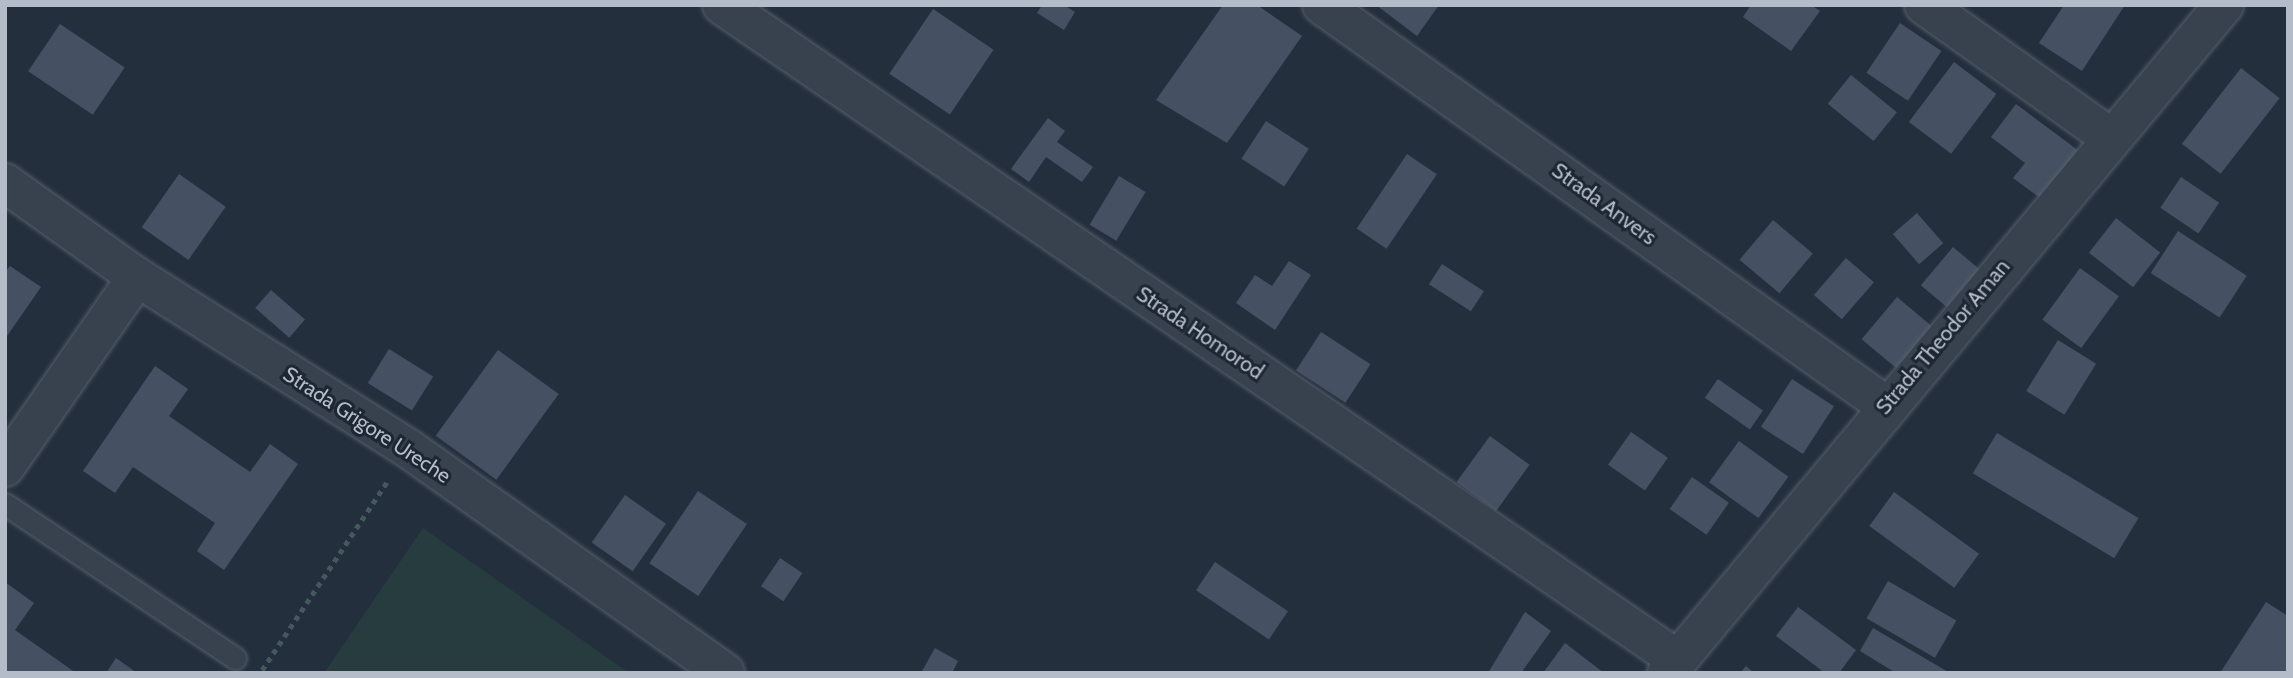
<!DOCTYPE html>
<html>
<head>
<meta charset="utf-8">
<style>
	body { margin:0 }
	#map { position:relative; width:2293px; height:678px; overflow:hidden; background:#242f3e; font-family:Cabin,sans-serif }
	div>[style] { position:absolute }
	[style*='--x'] { left:calc(var(--x)*1px); top:calc(var(--y)*1px); width:calc(var(--w)*1px); rotate:calc(var(--a)*1deg) }
	.green>* { inset:0; background:#263c3f }
	.building>* { inset:0; background:#455162; transform-origin:0 0 }
	.path>* { height:4.5px; margin-top:-2.25px; transform-origin:0; background:repeating-linear-gradient(90deg,#44595c 0 5px,transparent 0 10px) }
	.roads { filter:drop-shadow(0 0 2px #565f6c) drop-shadow(0 0 2px #565f6c) }
	.lane>* { height:21px; margin:-10.5px; padding:0 10.5px; transform-origin:10.5px; border-radius:10.5px; background:#38414e }
	.street>* { height:38px; margin:-19px; padding:0 19px; transform-origin:19px; border-radius:19px; background:#38414e }
	span { translate:-50% -50%; white-space:nowrap; text-align:center; line-height:1.15; -webkit-text-stroke:6px #1d2633; paint-order:stroke }
	.street-label { font-size:21px; color:#b4bcc9 }
	.frame { position:absolute; inset:0; border:7px solid #b4bcc9; pointer-events:none }
</style>
</head>
<body>
<div id="map">
	<div class="green">
		<i style="clip-path:polygon(423px 528px,629px 673px,324px 673px)"></i>
	</div>
	<div class="building">
		<i style="clip-path:polygon(1042px 5px,1064px 5px,1075px 12px,1064px 30px,1037px 13px)"></i>
		<i style="clip-path:polygon(1223px 5px,1257px 5px,1302px 36px,1227px 143px,1156px 100px)"></i>
		<i style="clip-path:polygon(1376px 5px,1439px 5px,1417px 36px)"></i>
		<i style="clip-path:polygon(1751px 5px,1811px 5px,1820px 11px,1791px 51px,1743px 17px)"></i>
		<i style="clip-path:polygon(2064px 5px,2125px 5px,2082px 71px,2039px 43px)"></i>
		<i style="left:933px;top:9px;width:73px;height:78px;rotate:34deg"></i>
		<i style="left:1900px;top:23px;width:50px;height:60px;rotate:34deg"></i>
		<i style="left:60px;top:24px;width:78px;height:57px;rotate:34deg"></i>
		<i style="left:1954px;top:62px;width:53px;height:75px;rotate:37deg"></i>
		<i style="left:2241px;top:68px;width:49px;height:96px;rotate:38deg"></i>
		<i style="left:1851px;top:75px;width:59px;height:37px;rotate:39deg"></i>
		<i style="clip-path:polygon(2016px 104px,2083px 154px,2047px 203px,2013px 178px,2025px 163px,1991px 137px)"></i>
		<i style="clip-path:polygon(1048px 118px,1065px 131px,1057px 142px,1093px 167px,1082px 182px,1046px 157px,1029px 182px,1011px 169px)"></i>
		<i style="left:1266px;top:121px;width:51px;height:45px;rotate:33deg"></i>
		<i style="left:1407px;top:154px;width:36px;height:90px;rotate:34deg"></i>
		<i style="left:179px;top:174px;width:57px;height:65px;rotate:35deg"></i>
		<i style="left:1119px;top:176px;width:31px;height:57px;rotate:31deg"></i>
		<i style="left:2181px;top:177px;width:46px;height:37px;rotate:34deg"></i>
		<i style="left:1917px;top:213px;width:40px;height:32px;rotate:49deg"></i>
		<i style="left:2116px;top:218px;width:56px;height:44px;rotate:38deg"></i>
		<i style="left:1773px;top:220px;width:52px;height:52px;rotate:40deg"></i>
		<i style="left:2178px;top:231px;width:82px;height:50px;rotate:33deg"></i>
		<i style="left:1953px;top:247px;width:40px;height:50px;rotate:40deg"></i>
		<i style="left:1846px;top:258px;width:37px;height:49px;rotate:41deg"></i>
		<i style="clip-path:polygon(1289px 261px,1311px 275px,1275px 330px,1236px 303px,1255px 275px,1272px 286px)"></i>
		<i style="left:1442px;top:264px;width:50px;height:24px;rotate:33deg"></i>
		<i style="clip-path:polygon(10px 266px,41px 287px,5px 339px,5px 272px)"></i>
		<i style="left:2080px;top:268px;width:48px;height:64px;rotate:36deg"></i>
		<i style="left:271px;top:290px;width:45px;height:24px;rotate:41deg"></i>
		<i style="left:1897px;top:297px;width:54px;height:55px;rotate:40deg"></i>
		<i style="left:1321px;top:332px;width:59px;height:46px;rotate:33deg"></i>
		<i style="left:2058px;top:340px;width:45px;height:60px;rotate:32deg"></i>
		<i style="left:389px;top:349px;width:52px;height:40px;rotate:32deg"></i>
		<i style="left:498px;top:350px;width:75px;height:106px;rotate:36deg"></i>
		<i style="clip-path:polygon(155px 366px,188px 389px,169px 416px,250px 472px,270px 444px,298px 464px,224px 570px,197px 551px,215px 523px,133px 467px,115px 493px,83px 471px)"></i>
		<i style="left:1718px;top:379px;width:55px;height:23px;rotate:35deg"></i>
		<i style="left:1792px;top:379px;width:50px;height:57px;rotate:33deg"></i>
		<i style="left:1631px;top:432px;width:45px;height:40px;rotate:35deg"></i>
		<i style="left:1997px;top:433px;width:165px;height:47px;rotate:31deg"></i>
		<i style="left:1490px;top:436px;width:49px;height:57px;rotate:36deg"></i>
		<i style="left:1739px;top:441px;width:61px;height:51px;rotate:36deg"></i>
		<i style="left:1692px;top:477px;width:45px;height:39px;rotate:35deg"></i>
		<i style="left:698px;top:491px;width:59px;height:87px;rotate:34deg"></i>
		<i style="left:1894px;top:492px;width:105px;height:42px;rotate:36deg"></i>
		<i style="left:625px;top:495px;width:50px;height:58px;rotate:35deg"></i>
		<i style="left:780px;top:558px;width:27px;height:34px;rotate:34deg"></i>
		<i style="left:1215px;top:562px;width:88px;height:34px;rotate:34deg"></i>
		<i style="left:1888px;top:581px;width:79px;height:43px;rotate:30deg"></i>
		<i style="clip-path:polygon(5px 582px,34px 603px,15px 630px,76px 673px,5px 673px)"></i>
		<i style="clip-path:polygon(2266px 602px,2288px 616px,2288px 673px,2220px 673px)"></i>
		<i style="clip-path:polygon(1798px 607px,1856px 650px,1839px 673px,1825px 673px,1776px 636px)"></i>
		<i style="clip-path:polygon(1525px 612px,1551px 631px,1521px 673px,1488px 673px)"></i>
		<i style="clip-path:polygon(1873px 628px,1950px 673px,1896px 673px,1860px 651px)"></i>
		<i style="clip-path:polygon(1565px 643px,1604px 673px,1543px 673px)"></i>
		<i style="clip-path:polygon(935px 648px,958px 661px,952px 673px,921px 673px)"></i>
		<i style="clip-path:polygon(116px 658px,137px 673px,106px 673px)"></i>
		<i style="clip-path:polygon(1746px 666px,1754px 673px,1740px 673px)"></i>
	</div>
	<div class="path">
		<i style="--x:262;--y:670;--w:229;--a:-56.4"></i>
	</div>
	<div class="roads">
		<div class="lane">
			<i style="--x:5;--y:504;--w:277;--a:33.8"></i>
		</div>
		<div class="street">
			<i style="--x:722;--y:5;--w:1159;--a:34.42"></i>
			<i style="--x:1322;--y:5;--w:691;--a:35.39"></i>
			<i style="--x:1924;--y:5;--w:229;--a:35.4"></i>
			<i style="--x:5;--y:183;--w:162;--a:35.5"></i>
			<i style="--x:137;--y:277;--w:322;--a:32.3"></i>
			<i style="--x:409;--y:449;--w:387;--a:35.3"></i>
			<i style="--x:5;--y:467;--w:231;--a:-55.2"></i>
			<i style="--x:1667;--y:673;--w:870;--a:-50.18"></i>
		</div>
	</div>
	<div class="street-label">
		<span style="left:1604px;top:204px;rotate:36deg">Strada Anvers</span>
		<span style="left:1200px;top:333px;rotate:34deg">Strada Homorod</span>
		<span style="left:1943px;top:337px;rotate:-50deg">Strada Theodor Aman</span>
		<span style="left:367px;top:425px;rotate:33deg">Strada Grigore Ureche</span>
	</div>
	<div class="frame"></div>
</div>
</body>
</html>
